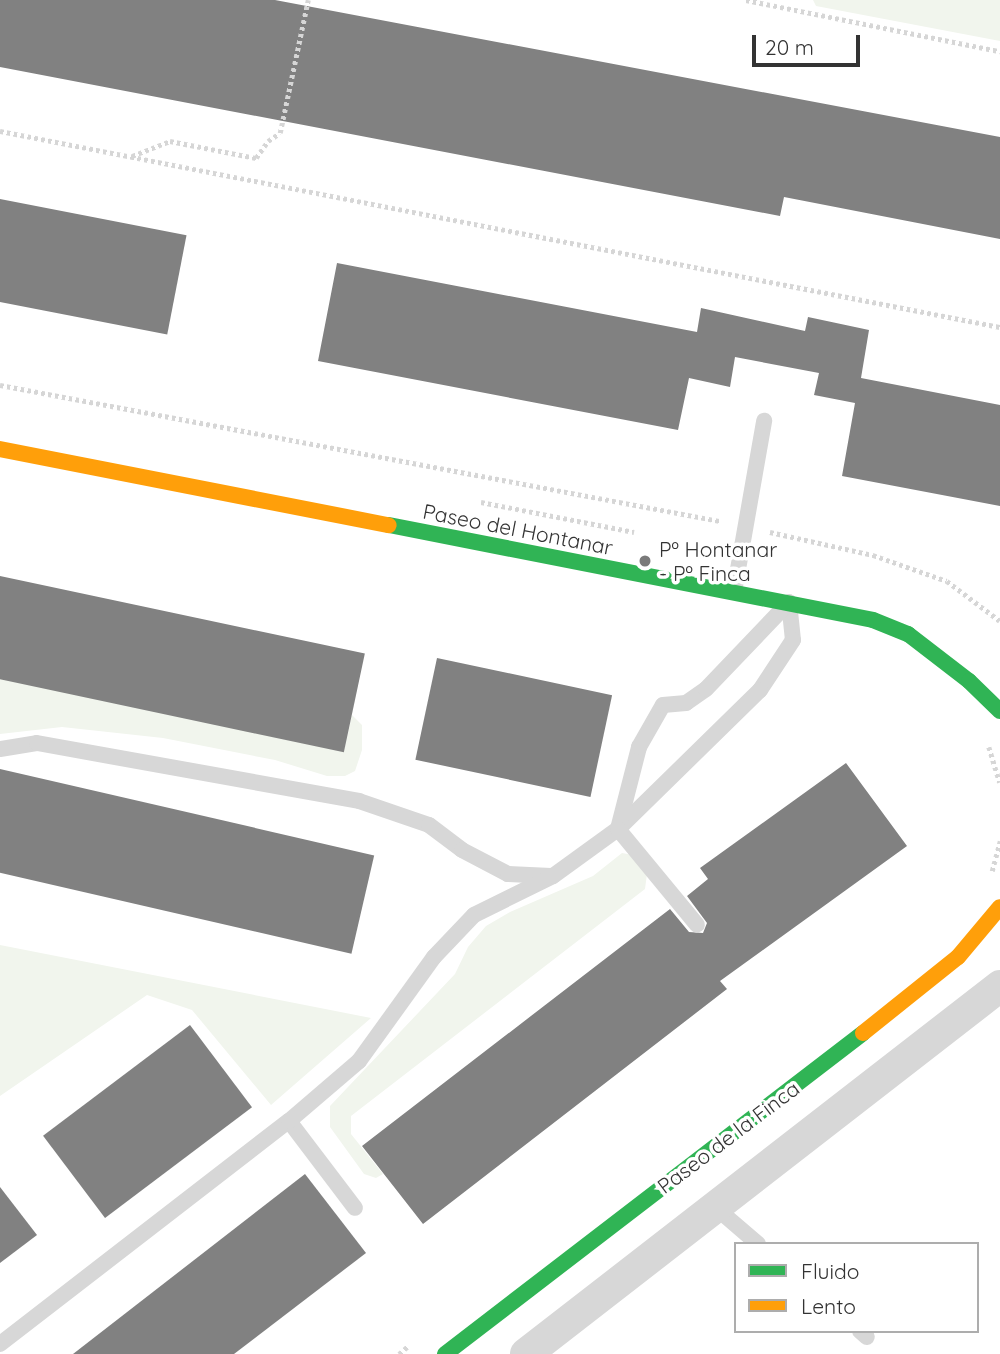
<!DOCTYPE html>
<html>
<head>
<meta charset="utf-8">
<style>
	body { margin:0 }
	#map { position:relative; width:1000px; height:1354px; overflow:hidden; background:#fff; font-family:Quicksand,sans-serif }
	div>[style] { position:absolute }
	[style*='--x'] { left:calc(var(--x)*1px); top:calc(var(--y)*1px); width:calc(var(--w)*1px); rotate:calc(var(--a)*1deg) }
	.green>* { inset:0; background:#f1f5ed }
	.building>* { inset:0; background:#818181; transform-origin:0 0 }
	.path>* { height:4.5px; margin-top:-2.25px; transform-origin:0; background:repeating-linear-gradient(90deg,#d6d6d6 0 3.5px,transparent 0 7px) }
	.lane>* { height:16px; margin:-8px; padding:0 8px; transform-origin:8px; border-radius:8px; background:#d7d7d7 }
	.street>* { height:32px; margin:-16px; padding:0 16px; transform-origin:16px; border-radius:16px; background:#d7d7d7 }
	.fast>* { height:16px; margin:-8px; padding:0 8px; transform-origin:8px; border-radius:8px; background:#30b455 }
	.slow>* { height:16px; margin:-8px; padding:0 8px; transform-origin:8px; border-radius:8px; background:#ff9f0a }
	.dots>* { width:19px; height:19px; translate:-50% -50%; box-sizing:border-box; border:4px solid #fff; border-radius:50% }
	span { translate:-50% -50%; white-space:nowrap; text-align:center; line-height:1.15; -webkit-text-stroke:7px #fff; paint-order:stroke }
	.street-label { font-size:21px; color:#333 }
	.poi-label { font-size:21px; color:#333 }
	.left { translate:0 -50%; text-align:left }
	.legend { position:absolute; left:734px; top:1242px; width:245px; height:91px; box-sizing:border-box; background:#fff; border:2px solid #adadad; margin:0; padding:9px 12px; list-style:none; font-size:21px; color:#333 }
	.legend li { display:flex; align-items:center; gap:14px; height:35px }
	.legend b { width:35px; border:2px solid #adadad }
	.scale { position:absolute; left:752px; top:35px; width:108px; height:32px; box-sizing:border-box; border:4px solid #333; border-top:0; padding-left:9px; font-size:21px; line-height:24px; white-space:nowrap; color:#333; -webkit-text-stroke:5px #fff; paint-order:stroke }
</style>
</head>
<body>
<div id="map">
	<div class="green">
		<i style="clip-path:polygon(813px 0,1000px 0,1000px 41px,816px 6px)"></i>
		<i style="clip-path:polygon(0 677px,344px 751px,352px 715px,362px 725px,362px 750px,355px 771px,345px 776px,327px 776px,275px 760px,163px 738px,62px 727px,0 734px)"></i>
		<i style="clip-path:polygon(622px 853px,633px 855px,647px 874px,645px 889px,351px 1116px,351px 1134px,383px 1174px,376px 1178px,364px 1174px,330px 1127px,330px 1106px,455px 974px,468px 947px,486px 926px,510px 912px,593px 876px)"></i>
		<i style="clip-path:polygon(0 945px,371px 1018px,271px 1105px,192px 1010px,147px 995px,0 1096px)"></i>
	</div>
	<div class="building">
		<i style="clip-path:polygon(0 0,275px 0,1000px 137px,1000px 239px,784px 197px,780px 216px,0 67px)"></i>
		<i style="left:0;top:199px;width:190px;height:101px;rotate:11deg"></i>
		<i style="clip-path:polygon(337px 263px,697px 332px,701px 308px,805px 331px,808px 317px,869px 330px,861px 378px,1000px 405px,1000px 506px,842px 476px,855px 403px,814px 395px,819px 373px,735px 357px,730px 387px,689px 378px,678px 430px,318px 361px)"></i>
		<i style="left:0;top:576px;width:373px;height:101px;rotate:12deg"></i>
		<i style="left:437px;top:658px;width:179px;height:104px;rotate:12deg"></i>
		<i style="clip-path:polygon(846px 763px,907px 846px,720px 981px,727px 989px,423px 1224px,362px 1146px,670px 909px,689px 932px,703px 933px,707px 923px,687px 896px,708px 879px,700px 868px)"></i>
		<i style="left:0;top:769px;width:384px;height:101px;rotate:13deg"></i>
		<i style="left:190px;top:1025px;width:103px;height:184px;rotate:53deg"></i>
		<i style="clip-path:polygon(305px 1174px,366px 1253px,234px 1354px,73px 1354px)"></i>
		<i style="clip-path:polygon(0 1187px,37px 1235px,0 1263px)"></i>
	</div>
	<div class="path">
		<i style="--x:746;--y:0;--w:259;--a:11.4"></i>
		<i style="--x:0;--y:131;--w:1019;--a:11.09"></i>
		<i style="--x:132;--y:156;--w:41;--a:-21.5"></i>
		<i style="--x:170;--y:141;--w:88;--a:11.2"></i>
		<i style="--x:256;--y:158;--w:21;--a:-55"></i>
		<i style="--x:268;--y:141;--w:14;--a:-34"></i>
		<i style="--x:280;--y:133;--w:136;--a:-78.1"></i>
		<i style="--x:0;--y:385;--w:733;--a:10.7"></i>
		<i style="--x:481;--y:502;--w:156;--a:11.1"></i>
		<i style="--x:770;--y:532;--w:106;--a:12.6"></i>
		<i style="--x:873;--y:555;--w:78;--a:19.4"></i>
		<i style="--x:947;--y:581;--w:66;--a:37"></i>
		<i style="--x:989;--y:747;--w:37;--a:73"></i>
		<i style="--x:992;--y:871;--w:31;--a:-75"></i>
		<i style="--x:399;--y:1354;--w:11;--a:-41"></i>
	</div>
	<div class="lane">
		<i style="--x:734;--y:592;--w:174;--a:-80"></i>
		<i style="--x:789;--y:602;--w:38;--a:84"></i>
		<i style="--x:793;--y:640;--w:60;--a:123.4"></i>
		<i style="--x:760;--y:690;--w:199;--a:135.6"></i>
		<i style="--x:618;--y:829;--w:85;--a:-75.6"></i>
		<i style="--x:639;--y:747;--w:48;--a:-60.3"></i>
		<i style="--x:663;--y:705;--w:23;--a:-5"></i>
		<i style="--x:686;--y:703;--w:24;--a:-35"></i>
		<i style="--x:706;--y:689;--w:120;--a:-46.3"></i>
		<i style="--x:0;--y:749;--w:37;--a:-9"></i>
		<i style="--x:37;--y:743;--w:327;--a:10.2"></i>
		<i style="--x:359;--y:801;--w:74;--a:18.9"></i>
		<i style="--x:429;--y:825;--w:41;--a:37.1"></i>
		<i style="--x:462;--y:850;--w:52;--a:27.6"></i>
		<i style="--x:508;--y:874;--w:43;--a:2.7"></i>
		<i style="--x:289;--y:1121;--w:109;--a:52.8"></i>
		<i style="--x:715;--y:1207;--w:57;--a:40.7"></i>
		<i style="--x:860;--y:1331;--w:9;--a:41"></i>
		<i style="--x:0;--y:1344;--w:365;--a:-37.7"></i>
		<i style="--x:289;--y:1121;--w:92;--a:-40.6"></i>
		<i style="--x:359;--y:1061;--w:128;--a:-54.2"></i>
		<i style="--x:434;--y:957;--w:58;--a:-46.4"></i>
		<i style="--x:474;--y:915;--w:88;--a:-26.3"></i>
		<i style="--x:553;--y:876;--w:80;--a:-35.9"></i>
		<i style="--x:618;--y:829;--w:124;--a:50.5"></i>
	</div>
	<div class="street">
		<i style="--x:526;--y:1354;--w:600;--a:-37.82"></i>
	</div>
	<div class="fast">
		<i style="--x:389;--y:525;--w:493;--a:11.1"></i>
		<i style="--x:873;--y:620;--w:38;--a:22"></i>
		<i style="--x:908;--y:634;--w:77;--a:37.6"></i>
		<i style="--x:969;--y:681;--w:43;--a:44.1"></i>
		<i style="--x:445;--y:1354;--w:527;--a:-37.52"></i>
	</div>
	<div class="slow">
		<i style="--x:0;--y:449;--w:396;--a:11.1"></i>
		<i style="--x:863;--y:1033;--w:122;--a:-38.7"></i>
		<i style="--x:958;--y:957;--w:65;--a:-50"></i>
	</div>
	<div class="dots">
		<i style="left:645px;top:561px;background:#7a7a7a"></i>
	</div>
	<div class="street-label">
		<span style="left:518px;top:529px;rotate:11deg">Paseo del Hontanar</span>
		<span style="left:728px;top:1137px;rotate:-37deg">Paseo de la Finca</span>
	</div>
	<div class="poi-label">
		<span class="left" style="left:659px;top:561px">Pº Hontanar<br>- Pº Finca</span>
	</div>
	<ul class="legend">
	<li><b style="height:9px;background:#30b455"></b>Fluido</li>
	<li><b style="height:9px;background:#ff9f0a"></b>Lento</li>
	</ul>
	<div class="scale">20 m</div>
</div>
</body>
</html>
